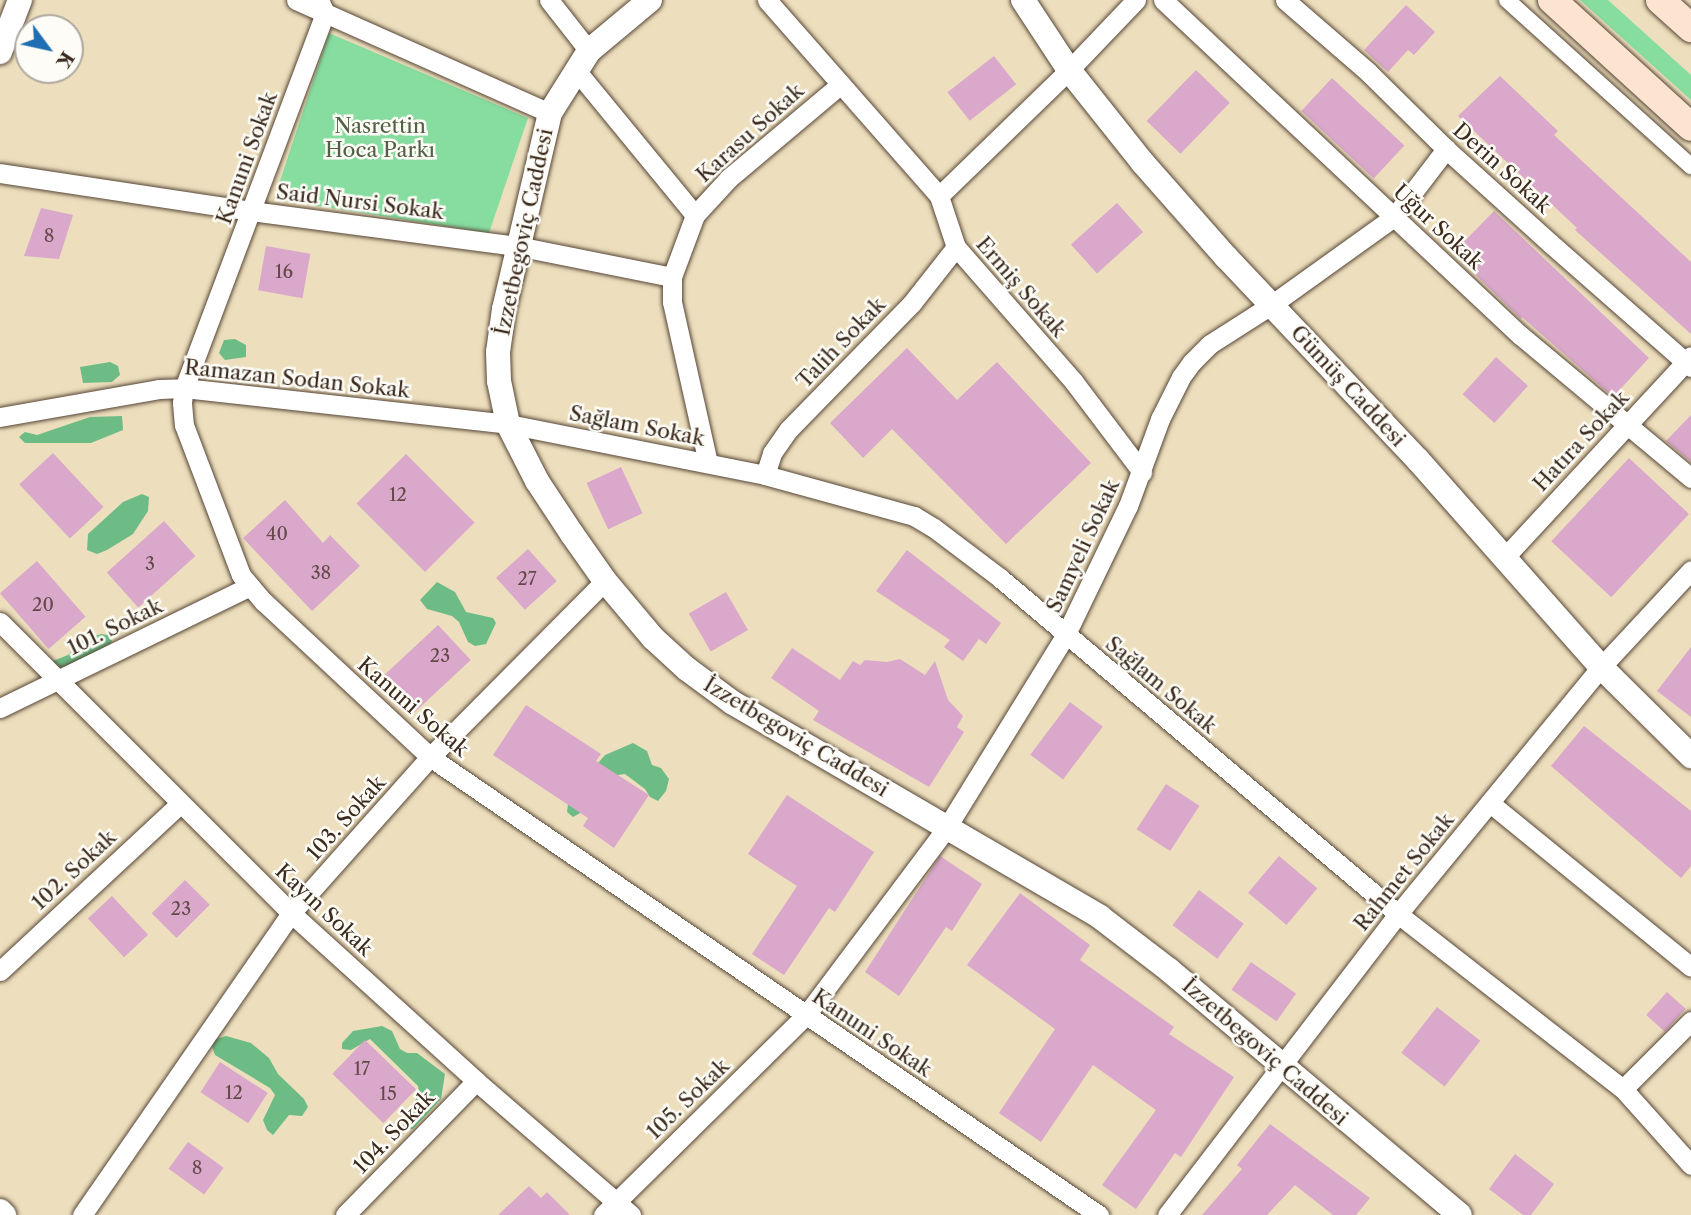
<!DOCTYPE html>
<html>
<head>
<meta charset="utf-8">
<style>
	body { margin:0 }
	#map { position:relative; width:1691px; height:1215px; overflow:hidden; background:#eddfbd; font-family:"Libre Caslon Text",serif }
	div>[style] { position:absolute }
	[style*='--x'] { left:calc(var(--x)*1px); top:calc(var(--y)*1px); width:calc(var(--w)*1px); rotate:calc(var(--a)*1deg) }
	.green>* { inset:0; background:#87dda0 }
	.forest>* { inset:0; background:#6dbc86 }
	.building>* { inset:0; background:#daa8ca; transform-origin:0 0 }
	.roads { filter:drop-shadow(0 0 2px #564536) drop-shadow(0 0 2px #564536) }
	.pedestrian>* { height:16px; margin:-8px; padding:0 8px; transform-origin:8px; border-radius:8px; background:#fff }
	.minor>* { height:19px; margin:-9.5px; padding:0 9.5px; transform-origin:9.5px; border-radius:9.5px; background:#fff }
	.tertiary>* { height:24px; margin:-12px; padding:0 12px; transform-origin:12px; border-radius:12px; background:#fff }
	.secondary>* { height:28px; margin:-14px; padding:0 14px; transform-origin:14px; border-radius:14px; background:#fde4d1 }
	span { translate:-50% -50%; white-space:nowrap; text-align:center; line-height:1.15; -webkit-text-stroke:5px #fdfcf7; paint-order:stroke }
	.number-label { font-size:18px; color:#634a49 }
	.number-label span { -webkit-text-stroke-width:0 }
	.park-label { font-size:21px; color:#526045 }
	.street-label { font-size:21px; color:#3b2a1e }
	.north { position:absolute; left:14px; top:14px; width:70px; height:70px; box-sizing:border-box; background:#fdfcf7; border:2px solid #afa8a0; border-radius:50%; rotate:123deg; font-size:19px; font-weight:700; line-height:28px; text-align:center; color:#3b2a1e }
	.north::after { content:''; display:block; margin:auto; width:24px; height:32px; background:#1f6fb2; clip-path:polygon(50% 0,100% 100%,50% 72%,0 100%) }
</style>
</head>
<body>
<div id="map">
	<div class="green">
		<i style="clip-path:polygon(1580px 0,1608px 0,1691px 75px,1691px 100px)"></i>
		<i style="clip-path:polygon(329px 33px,528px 118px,489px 233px,274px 199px)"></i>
	</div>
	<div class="forest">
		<i style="clip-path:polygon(235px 339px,246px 345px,246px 357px,225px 360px,219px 353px,224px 340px)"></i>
		<i style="clip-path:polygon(110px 362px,118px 366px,120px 375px,112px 382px,83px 383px,80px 367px)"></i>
		<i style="clip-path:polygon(122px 416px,123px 430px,91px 443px,25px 443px,19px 437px,25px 432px,37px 435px,90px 417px)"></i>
		<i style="clip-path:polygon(142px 494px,149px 497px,148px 511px,133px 534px,107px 550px,97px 554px,87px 550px,88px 534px,123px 502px)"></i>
		<i style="clip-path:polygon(437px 582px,455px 592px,466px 612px,493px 618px,496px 623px,486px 644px,475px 646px,468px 642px,459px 622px,452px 616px,427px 609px,420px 600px)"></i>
		<i style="clip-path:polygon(101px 634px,108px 635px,112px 641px,108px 648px,67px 667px,56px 668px,53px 661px,68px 655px,82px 640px)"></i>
		<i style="clip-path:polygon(633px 743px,647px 751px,652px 765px,661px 768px,669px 779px,666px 791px,658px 801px,650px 797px,645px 789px,625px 774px,612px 776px,582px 812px,573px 817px,567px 812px,568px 804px,593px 769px,605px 755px)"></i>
		<i style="clip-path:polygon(382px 1026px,392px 1031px,400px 1049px,407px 1053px,417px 1053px,445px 1074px,441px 1099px,413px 1129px,403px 1130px,404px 1118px,419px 1094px,418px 1086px,370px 1039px,351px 1050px,342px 1049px,342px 1043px,353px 1031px)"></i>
		<i style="clip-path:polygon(226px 1036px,251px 1043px,269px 1058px,278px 1074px,304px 1099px,308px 1107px,302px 1116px,289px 1115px,273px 1135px,267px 1130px,263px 1120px,275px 1095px,270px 1088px,215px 1055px,212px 1046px,216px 1039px)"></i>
	</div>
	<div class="building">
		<i style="clip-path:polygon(1406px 5px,1435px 32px,1414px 55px,1408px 50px,1388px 72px,1364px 50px)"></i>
		<i style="left:994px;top:56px;width:36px;height:59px;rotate:52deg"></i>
		<i style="left:1196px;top:70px;width:47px;height:71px;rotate:44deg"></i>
		<i style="clip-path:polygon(1500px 76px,1558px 131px,1554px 135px,1691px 262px,1691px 334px,1575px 230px,1577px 228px,1458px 116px)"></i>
		<i style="left:1332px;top:78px;width:99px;height:45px;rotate:43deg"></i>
		<i style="left:1117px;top:203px;width:39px;height:62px;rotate:48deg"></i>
		<i style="clip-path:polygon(41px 208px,73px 215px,59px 259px,24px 256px)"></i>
		<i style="clip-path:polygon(1494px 211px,1649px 358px,1613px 397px,1522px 317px,1521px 319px,1453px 253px)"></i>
		<i style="left:266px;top:246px;width:45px;height:45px;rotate:10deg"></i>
		<i style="clip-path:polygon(907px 348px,957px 400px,997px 362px,1091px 463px,1006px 544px,892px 429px,863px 458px,830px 423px)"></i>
		<i style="left:1496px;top:357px;width:43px;height:50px;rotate:42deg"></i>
		<i style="clip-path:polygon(1691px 415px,1691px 462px,1666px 441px)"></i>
		<i style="left:53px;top:453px;width:74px;height:46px;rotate:47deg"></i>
		<i style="left:406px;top:454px;width:97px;height:70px;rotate:45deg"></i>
		<i style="left:1629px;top:458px;width:82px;height:114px;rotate:43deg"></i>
		<i style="left:621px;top:467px;width:51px;height:38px;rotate:65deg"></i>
		<i style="clip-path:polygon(285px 500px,323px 543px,330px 535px,360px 566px,312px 611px,243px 538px)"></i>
		<i style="left:164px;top:521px;width:47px;height:77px;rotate:48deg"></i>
		<i style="left:528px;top:549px;width:43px;height:43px;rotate:48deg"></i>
		<i style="clip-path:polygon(907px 550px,1001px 623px,986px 644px,979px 639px,963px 661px,944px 647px,950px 640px,876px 591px)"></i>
		<i style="left:37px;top:561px;width:74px;height:49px;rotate:49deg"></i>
		<i style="left:726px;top:592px;width:44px;height:43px;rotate:60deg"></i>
		<i style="left:438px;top:625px;width:48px;height:77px;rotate:47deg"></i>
		<i style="clip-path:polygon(1691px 647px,1691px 717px,1657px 691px)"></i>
		<i style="clip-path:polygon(792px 648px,840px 680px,853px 661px,860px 665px,865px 660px,887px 662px,900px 659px,925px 675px,935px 661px,948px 700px,963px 716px,957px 727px,964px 732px,929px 787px,813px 720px,819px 711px,771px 678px)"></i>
		<i style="left:1070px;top:702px;width:41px;height:66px;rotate:37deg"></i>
		<i style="clip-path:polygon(526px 705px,601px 754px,596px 761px,649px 795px,614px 848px,583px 826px,588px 818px,493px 755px)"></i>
		<i style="clip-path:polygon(1584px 726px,1691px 811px,1691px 866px,1681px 878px,1551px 766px)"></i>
		<i style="left:1166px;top:784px;width:40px;height:54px;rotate:33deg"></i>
		<i style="clip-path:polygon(787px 795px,874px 852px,835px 912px,829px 908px,784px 975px,752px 954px,797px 886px,748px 854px)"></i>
		<i style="clip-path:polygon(940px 856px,982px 884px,952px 931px,946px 927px,899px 996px,865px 972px)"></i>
		<i style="left:1279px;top:856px;width:50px;height:48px;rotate:40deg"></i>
		<i style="left:185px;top:880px;width:35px;height:47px;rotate:45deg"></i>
		<i style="left:1199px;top:890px;width:56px;height:44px;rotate:37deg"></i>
		<i style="clip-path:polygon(1020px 893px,1090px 945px,1080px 960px,1174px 1027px,1169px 1034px,1234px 1077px,1181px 1157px,1175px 1153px,1136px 1209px,1102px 1185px,1156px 1110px,1093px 1065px,1041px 1142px,999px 1113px,1055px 1029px,967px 965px)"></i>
		<i style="left:112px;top:896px;width:53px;height:33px;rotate:47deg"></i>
		<i style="left:1251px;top:962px;width:55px;height:34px;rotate:35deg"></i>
		<i style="left:1667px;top:992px;width:25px;height:31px;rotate:42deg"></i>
		<i style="left:1437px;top:1007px;width:55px;height:58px;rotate:38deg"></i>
		<i style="left:365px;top:1040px;width:71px;height:47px;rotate:44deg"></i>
		<i style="left:220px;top:1062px;width:57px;height:36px;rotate:33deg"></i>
		<i style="clip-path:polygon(1270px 1124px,1370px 1198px,1356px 1215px,1333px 1215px,1295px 1185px,1267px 1215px,1202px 1215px,1242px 1169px,1237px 1165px)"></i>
		<i style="left:188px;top:1142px;width:44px;height:33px;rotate:36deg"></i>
		<i style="clip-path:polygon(1515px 1154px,1554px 1184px,1531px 1215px,1523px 1215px,1489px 1189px)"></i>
		<i style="clip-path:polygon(529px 1186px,541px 1198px,547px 1192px,570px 1215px,498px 1215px)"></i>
	</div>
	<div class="roads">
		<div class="pedestrian">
			<i style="--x:1507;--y:0;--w:248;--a:42.1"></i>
		</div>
		<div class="minor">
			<i style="--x:296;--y:0;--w:278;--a:24"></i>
			<i style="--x:319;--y:0;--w:14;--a:65"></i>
			<i style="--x:325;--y:13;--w:401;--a:110.6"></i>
			<i style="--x:184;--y:388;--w:15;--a:98"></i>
			<i style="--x:182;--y:403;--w:22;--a:85"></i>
			<i style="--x:184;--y:425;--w:160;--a:69.2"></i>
			<i style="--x:241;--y:575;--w:35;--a:50"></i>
			<i style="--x:264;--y:602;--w:227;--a:43"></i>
			<i style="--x:430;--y:757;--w:811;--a:34.4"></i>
			<i style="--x:549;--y:0;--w:65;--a:51.9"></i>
			<i style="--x:767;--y:0;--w:261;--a:48.7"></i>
			<i style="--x:939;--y:196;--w:54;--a:71.6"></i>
			<i style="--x:956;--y:247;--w:179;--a:48.8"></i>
			<i style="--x:1074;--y:382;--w:113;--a:52.9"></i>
			<i style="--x:1163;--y:0;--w:490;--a:43.2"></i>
			<i style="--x:1520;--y:335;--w:223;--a:39.9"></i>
			<i style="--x:1285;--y:0;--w:110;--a:40.9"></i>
			<i style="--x:1368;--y:72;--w:110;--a:44.6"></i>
			<i style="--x:1446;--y:149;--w:140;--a:42.1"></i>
			<i style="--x:1550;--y:243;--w:188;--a:41.3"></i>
			<i style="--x:575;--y:69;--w:189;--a:50.6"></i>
			<i style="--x:0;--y:173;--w:254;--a:8.6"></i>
			<i style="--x:251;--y:211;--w:268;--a:7.5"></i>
			<i style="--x:517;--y:246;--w:158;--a:11.3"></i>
			<i style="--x:939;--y:196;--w:181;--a:-44.1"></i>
			<i style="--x:1069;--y:70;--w:97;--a:-46.3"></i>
			<i style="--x:0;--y:417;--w:161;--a:-10"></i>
			<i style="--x:159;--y:389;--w:25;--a:-2"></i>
			<i style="--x:184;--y:388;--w:326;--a:6.3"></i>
			<i style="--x:508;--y:424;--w:262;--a:11.2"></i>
			<i style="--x:765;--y:475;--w:155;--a:15.4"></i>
			<i style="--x:914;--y:516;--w:23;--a:31"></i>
			<i style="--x:934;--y:528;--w:83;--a:37.1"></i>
			<i style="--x:1000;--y:578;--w:521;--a:40.17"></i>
			<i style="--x:1398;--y:914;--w:285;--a:37.9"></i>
			<i style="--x:1623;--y:1089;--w:102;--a:48.2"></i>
			<i style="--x:708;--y:463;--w:165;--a:-102.6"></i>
			<i style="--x:672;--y:302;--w:25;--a:-90"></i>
			<i style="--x:672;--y:277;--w:66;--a:-69.6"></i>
			<i style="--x:695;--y:215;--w:50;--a:-47.4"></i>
			<i style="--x:729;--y:178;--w:146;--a:-40"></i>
			<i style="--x:765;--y:475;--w:23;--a:-72"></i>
			<i style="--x:772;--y:453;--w:29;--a:-55"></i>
			<i style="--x:789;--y:429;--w:176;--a:-45.7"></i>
			<i style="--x:912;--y:303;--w:71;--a:-51.8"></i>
			<i style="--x:1504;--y:558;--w:275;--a:-47.2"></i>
			<i style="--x:0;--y:622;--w:412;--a:45"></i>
			<i style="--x:291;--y:913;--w:250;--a:42.2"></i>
			<i style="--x:476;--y:1081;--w:205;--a:40.8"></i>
			<i style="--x:0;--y:708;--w:278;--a:-26"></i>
			<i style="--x:1490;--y:803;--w:259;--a:39.2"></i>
			<i style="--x:0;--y:971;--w:246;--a:-42.9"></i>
			<i style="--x:1623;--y:1089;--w:96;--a:-45"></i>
			<i style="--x:82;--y:1215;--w:367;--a:-55.3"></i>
			<i style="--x:291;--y:913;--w:209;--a:-48.3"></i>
			<i style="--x:430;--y:757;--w:248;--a:-45.2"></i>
			<i style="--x:345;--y:1215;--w:187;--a:-45.6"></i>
			<i style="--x:603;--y:1215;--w:285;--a:-44.6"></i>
			<i style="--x:806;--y:1015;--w:235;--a:-53.1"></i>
			<i style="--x:947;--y:827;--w:227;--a:-58.3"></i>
			<i style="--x:1066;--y:634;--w:142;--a:-64.2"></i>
			<i style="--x:1128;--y:506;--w:93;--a:-69.8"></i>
			<i style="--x:1160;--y:419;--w:47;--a:-63.4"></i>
			<i style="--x:1181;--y:377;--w:19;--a:-54"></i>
			<i style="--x:1192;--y:362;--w:25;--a:-45"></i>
			<i style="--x:1210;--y:344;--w:72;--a:-32.6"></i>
			<i style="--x:1271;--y:305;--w:151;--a:-35.6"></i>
			<i style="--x:1394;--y:217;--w:86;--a:-52.6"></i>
			<i style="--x:1167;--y:1215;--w:379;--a:-52.5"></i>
			<i style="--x:1398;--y:914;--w:320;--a:-50.6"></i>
			<i style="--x:1601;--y:667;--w:132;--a:-47.1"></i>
		</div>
		<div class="tertiary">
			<i style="--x:650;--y:0;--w:80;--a:140.1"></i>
			<i style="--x:589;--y:51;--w:73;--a:122.2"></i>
			<i style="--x:550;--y:113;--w:201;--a:103.2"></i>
			<i style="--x:504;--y:309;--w:43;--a:97.9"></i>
			<i style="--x:498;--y:352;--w:29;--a:88"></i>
			<i style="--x:499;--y:381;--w:44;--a:78.2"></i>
			<i style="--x:508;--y:424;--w:64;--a:63"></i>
			<i style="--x:537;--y:481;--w:64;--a:56.6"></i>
			<i style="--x:572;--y:534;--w:57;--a:54.9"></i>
			<i style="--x:605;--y:581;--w:75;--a:49.9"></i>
			<i style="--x:653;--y:638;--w:46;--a:42.4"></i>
			<i style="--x:687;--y:669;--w:57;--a:36.5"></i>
			<i style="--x:733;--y:703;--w:425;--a:30.2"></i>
			<i style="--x:1100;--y:917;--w:87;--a:37.5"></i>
			<i style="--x:1169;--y:970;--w:380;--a:40.1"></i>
			<i style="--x:1023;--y:0;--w:84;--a:56.7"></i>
			<i style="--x:1069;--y:70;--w:119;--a:51.5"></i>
			<i style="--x:1143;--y:163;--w:125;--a:48.6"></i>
			<i style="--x:1226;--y:257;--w:279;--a:46.6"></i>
			<i style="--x:1418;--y:460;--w:276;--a:48.5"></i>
			<i style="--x:1601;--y:667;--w:127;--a:44.7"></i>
			<i style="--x:0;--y:52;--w:56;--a:-69"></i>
			<i style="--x:0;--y:1211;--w:6;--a:45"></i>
		</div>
		<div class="secondary">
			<i style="--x:1552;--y:0;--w:188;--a:42.4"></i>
			<i style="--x:1660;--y:0;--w:42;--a:42.1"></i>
		</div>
	</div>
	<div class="number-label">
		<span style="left:49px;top:236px">8</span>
		<span style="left:284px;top:272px">16</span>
		<span style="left:398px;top:495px">12</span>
		<span style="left:277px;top:534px">40</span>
		<span style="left:150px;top:564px">3</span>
		<span style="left:321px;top:573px">38</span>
		<span style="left:527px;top:579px">27</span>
		<span style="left:43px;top:605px">20</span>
		<span style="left:440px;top:656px">23</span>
		<span style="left:181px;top:909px">23</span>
		<span style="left:362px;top:1069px">17</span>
		<span style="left:234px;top:1093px">12</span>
		<span style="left:388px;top:1094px">15</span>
		<span style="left:197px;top:1168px">8</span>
	</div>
	<div class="park-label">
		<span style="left:380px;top:138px">Nasrettin<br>Hoca Parkı</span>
	</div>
	<div class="street-label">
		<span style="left:750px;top:133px;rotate:-42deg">Karasu Sokak</span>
		<span style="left:247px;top:158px;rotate:-70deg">Kanuni Sokak</span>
		<span style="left:1502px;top:168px;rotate:42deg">Derin Sokak</span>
		<span style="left:360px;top:202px;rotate:7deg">Said Nursi Sokak</span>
		<span style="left:1438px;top:227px;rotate:43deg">Uğur Sokak</span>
		<span style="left:524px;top:232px;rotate:-78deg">İzzetbegoviç Caddesi</span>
		<span style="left:1021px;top:287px;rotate:49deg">Ermiş Sokak</span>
		<span style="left:841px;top:343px;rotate:-46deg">Talih Sokak</span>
		<span style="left:297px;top:379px;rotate:6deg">Ramazan Sodan Sokak</span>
		<span style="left:1348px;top:386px;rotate:47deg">Gümüş Caddesi</span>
		<span style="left:637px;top:426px;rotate:11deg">Sağlam Sokak</span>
		<span style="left:1581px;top:441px;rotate:-47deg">Hatıra Sokak</span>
		<span style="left:1083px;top:546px;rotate:-65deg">Samyeli Sokak</span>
		<span style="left:115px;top:627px;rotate:-26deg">101. Sokak</span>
		<span style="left:1161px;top:685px;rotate:40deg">Sağlam Sokak</span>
		<span style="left:413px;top:707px;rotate:41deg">Kanuni Sokak</span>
		<span style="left:796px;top:737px;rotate:31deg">İzzetbegoviç Caddesi</span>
		<span style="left:346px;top:818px;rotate:-48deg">103. Sokak</span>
		<span style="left:74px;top:870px;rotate:-43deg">102. Sokak</span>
		<span style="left:1404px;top:872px;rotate:-51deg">Rahmet Sokak</span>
		<span style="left:324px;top:910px;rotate:43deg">Kayın Sokak</span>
		<span style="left:872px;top:1033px;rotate:34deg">Kanuni Sokak</span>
		<span style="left:1265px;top:1052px;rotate:41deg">İzzetbegoviç Caddesi</span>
		<span style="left:688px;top:1099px;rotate:-44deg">105. Sokak</span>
		<span style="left:394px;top:1132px;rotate:-46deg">104. Sokak</span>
	</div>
	<div class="north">K</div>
</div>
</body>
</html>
